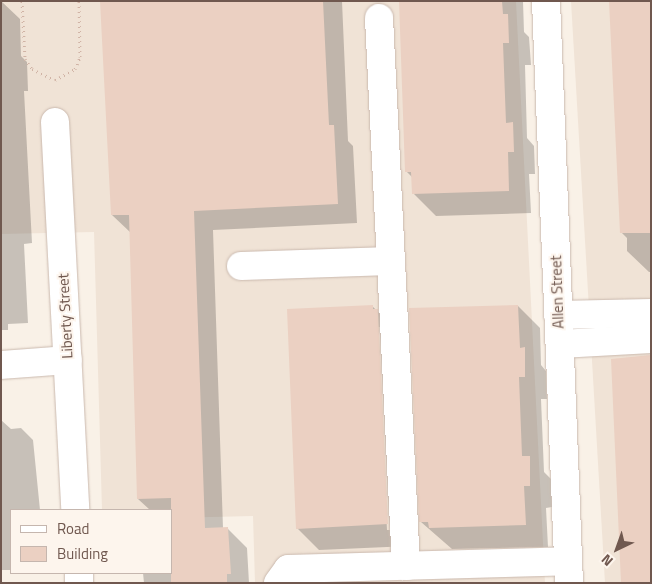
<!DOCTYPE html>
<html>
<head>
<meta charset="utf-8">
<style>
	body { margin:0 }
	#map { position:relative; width:652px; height:584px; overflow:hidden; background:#f9f1e7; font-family:"Titillium Web",sans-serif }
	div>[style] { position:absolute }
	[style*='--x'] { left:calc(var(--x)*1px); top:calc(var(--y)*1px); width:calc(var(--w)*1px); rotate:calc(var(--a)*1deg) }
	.residential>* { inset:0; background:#f0e3d6 }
	.shadow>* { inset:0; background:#0003 }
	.building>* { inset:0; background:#ebd0c2 }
	.path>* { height:3px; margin-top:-1.5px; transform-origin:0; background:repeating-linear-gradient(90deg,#d0b3a5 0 1px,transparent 0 5px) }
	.roads { filter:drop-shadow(0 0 1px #cab9ae) drop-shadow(0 0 1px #cab9ae) }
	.minor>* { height:28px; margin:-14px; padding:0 14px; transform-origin:14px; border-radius:14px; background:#fff }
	span { translate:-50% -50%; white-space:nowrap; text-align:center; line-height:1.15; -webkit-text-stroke:4px #fdf5ed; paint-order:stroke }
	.street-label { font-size:15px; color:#70584f }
	.frame { position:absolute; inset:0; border:2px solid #70584f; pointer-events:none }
	.legend { position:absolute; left:10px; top:509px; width:162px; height:65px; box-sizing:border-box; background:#fdf5ed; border:1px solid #c5b6ae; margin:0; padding:6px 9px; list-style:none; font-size:15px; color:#70584f }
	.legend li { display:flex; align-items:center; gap:10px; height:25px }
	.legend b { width:25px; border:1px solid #c5b6ae }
	.north { position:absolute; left:592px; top:524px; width:50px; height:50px; -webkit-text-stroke:4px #fdf5ed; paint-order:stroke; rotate:222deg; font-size:14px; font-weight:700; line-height:20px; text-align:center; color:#70584f }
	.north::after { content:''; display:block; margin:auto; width:18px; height:22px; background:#70584f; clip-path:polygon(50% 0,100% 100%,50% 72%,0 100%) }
</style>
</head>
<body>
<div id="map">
	<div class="residential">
		<i style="clip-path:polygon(1px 1px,516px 1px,545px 583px,255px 583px,253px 516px,171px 518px,171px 510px,102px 510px,94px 232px,1px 234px)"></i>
		<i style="clip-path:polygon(571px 1px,651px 1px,651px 583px,605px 583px)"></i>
	</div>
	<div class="shadow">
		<i style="clip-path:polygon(1px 1px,20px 19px,21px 56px,27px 62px,28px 91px,24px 91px,32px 243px,24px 244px,28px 323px,8px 324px,8px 330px,1px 330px)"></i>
		<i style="clip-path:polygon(101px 1px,342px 1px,348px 141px,353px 146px,357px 223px,213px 230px,223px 528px,227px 528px,247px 548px,249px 583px,144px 583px,143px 573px,171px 573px,171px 510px,150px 510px,138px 499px,131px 233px,112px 215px)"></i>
		<i style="clip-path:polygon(400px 1px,523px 1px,524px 32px,529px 37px,531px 65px,525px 65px,527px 138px,534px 146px,535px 174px,529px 174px,531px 213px,436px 216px,414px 194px,413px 178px,406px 171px)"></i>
		<i style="clip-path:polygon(651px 1px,651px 272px,649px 272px,627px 251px,627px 238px,621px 232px)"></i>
		<i style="clip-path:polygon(evenodd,372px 306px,399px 332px,410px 546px,319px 550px,297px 528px,372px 306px,377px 327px,380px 327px,390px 530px,387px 530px,377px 327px)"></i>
		<i style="clip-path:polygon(518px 306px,540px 328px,541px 365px,546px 371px,547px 399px,541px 399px,544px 472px,551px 479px,552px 507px,546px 508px,548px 547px,452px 549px,421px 522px)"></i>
		<i style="clip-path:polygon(1px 420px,11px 429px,21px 428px,33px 440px,40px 510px,11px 510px,11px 570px,1px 570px)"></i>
	</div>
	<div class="building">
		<i style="clip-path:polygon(100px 1px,323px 1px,329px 125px,334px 125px,338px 204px,194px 211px,205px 528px,228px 527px,231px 574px,227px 574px,227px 583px,171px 583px,171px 498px,137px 499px,129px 215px,111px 215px)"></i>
		<i style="clip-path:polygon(399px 1px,502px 1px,503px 14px,508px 14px,509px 43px,503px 43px,506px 123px,513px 122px,514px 152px,508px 152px,509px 191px,412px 194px,411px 172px,405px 172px)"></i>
		<i style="clip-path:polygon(609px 1px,651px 1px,651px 233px,620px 233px)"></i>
		<i style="clip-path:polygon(373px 305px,373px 309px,378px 309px,388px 524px,296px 529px,287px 309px)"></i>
		<i style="clip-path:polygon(518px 305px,520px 348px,525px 347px,525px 377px,519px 377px,522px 456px,530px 456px,530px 486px,524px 486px,526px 525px,429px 528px,428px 522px,419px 522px,409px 308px)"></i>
		<i style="clip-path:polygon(651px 355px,651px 583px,621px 583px,611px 359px)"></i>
	</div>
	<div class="path">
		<i style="--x:22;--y:1;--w:58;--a:87"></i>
		<i style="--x:25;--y:59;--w:12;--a:55"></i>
		<i style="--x:32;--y:69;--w:25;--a:26"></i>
		<i style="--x:55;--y:80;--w:23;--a:-29"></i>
		<i style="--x:75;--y:69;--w:13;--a:-67"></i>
		<i style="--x:80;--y:57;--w:56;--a:-91"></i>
	</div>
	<div class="roads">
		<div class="minor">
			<i style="--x:546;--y:1;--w:582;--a:87.74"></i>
			<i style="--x:379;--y:18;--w:549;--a:87.18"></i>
			<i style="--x:55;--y:122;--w:389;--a:87"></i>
			<i style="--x:241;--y:266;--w:150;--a:-1.9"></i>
			<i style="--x:558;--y:315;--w:93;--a:-1.2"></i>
			<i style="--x:560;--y:344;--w:91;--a:-3.1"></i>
			<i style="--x:1;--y:365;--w:67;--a:-4.3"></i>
			<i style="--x:79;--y:573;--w:10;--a:90"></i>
			<i style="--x:278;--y:583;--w:17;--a:-54"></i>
			<i style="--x:288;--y:569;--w:280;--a:-1.6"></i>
		</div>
	</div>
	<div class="street-label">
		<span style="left:557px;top:292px;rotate:-92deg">Allen Street</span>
		<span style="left:65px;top:316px;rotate:-93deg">Liberty Street</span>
	</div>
	<div class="frame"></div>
	<ul class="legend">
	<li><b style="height:6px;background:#fff"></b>Road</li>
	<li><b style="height:14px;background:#ebd0c2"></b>Building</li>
	</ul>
	<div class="north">N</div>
</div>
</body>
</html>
